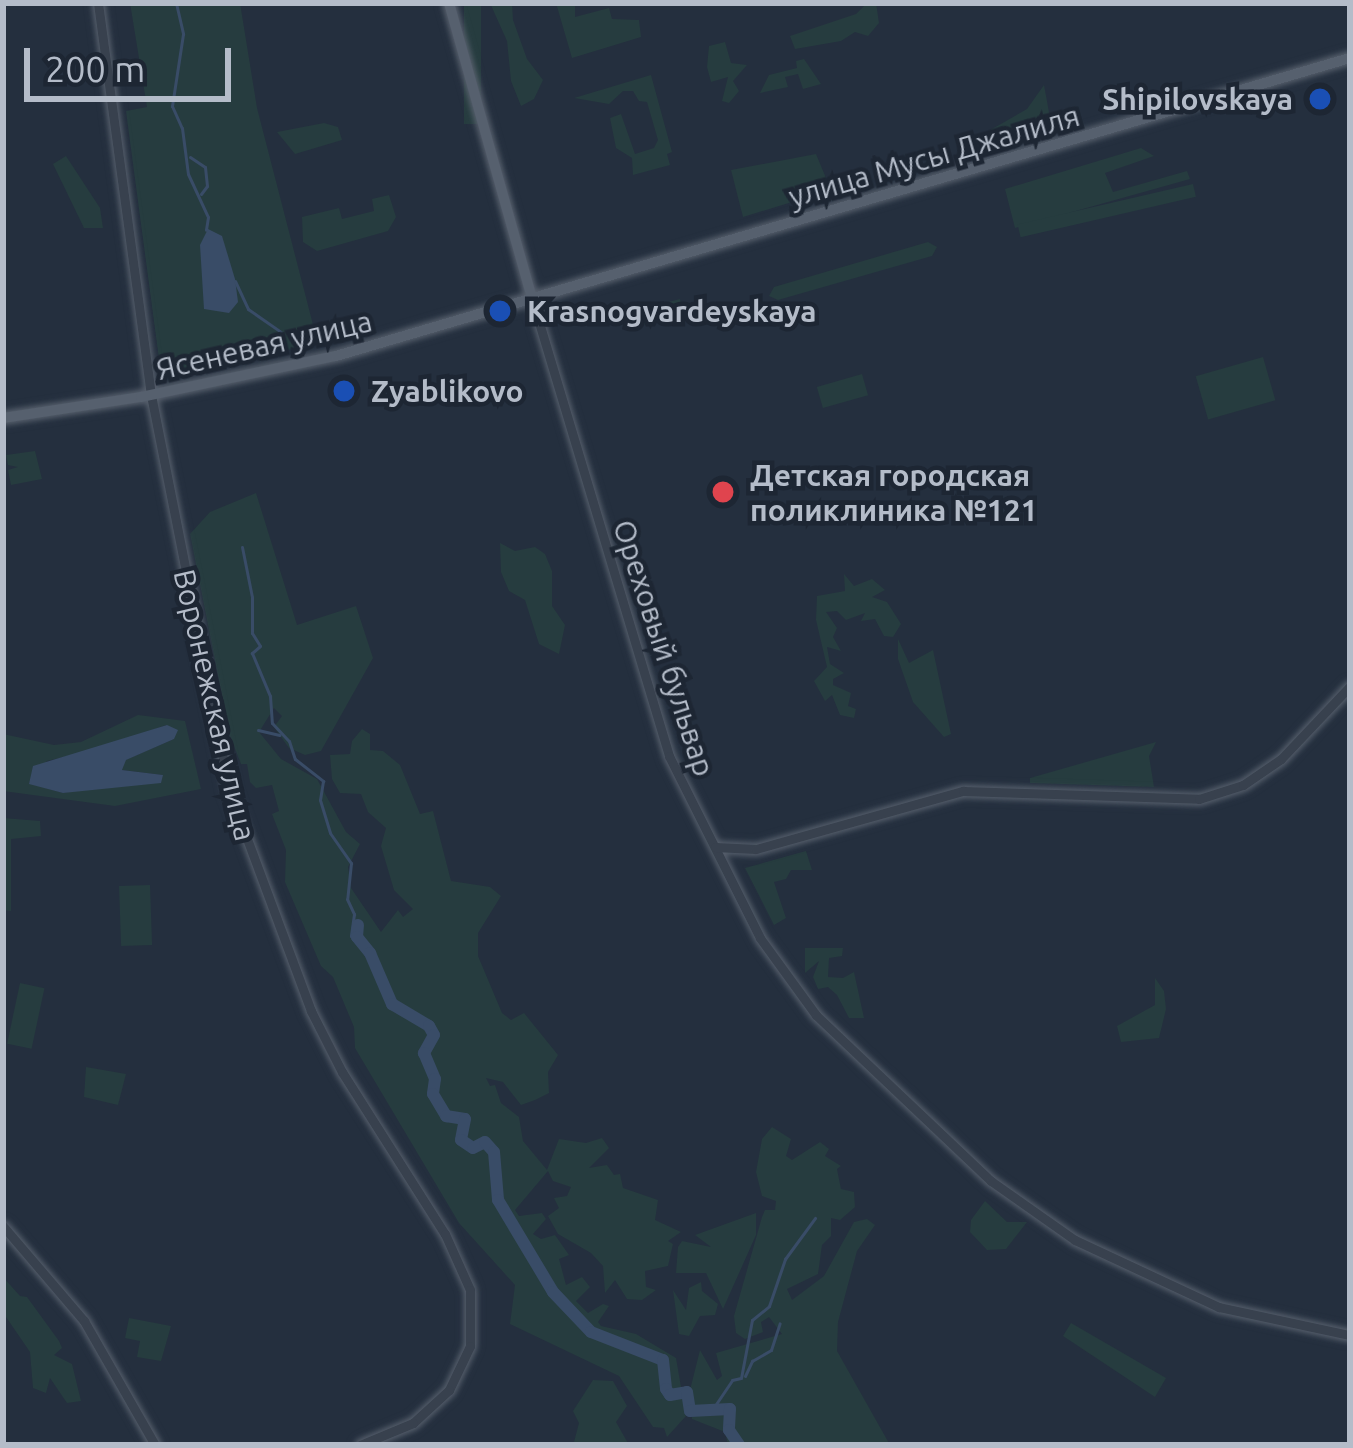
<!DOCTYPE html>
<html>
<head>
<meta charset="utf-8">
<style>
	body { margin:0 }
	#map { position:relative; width:1353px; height:1448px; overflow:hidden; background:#242f3e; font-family:Ubuntu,sans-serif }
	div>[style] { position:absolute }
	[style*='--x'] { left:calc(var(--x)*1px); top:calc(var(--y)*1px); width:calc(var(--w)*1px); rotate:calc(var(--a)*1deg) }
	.green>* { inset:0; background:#263c3f; transform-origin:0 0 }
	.water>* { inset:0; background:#394c67 }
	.stream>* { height:3px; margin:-1.5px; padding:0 1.5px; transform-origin:1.5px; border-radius:1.5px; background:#394c67 }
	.river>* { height:12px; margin:-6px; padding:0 6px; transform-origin:6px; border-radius:6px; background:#394c67 }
	.roads { filter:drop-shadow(0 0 3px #565f6c) drop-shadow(0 0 3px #565f6c) }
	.minor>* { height:9px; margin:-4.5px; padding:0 4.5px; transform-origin:4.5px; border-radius:4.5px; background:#38414e }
	.major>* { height:10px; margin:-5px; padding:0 5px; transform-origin:5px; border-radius:5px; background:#56606e }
	.dots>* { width:33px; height:33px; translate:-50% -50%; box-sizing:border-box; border:6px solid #1d2633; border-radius:50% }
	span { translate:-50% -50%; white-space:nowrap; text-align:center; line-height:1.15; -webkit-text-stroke:9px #1d2633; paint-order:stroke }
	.poi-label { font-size:30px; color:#b4bcc9; font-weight:700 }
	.right { translate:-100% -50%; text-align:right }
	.left { translate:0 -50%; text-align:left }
	.street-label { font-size:30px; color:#b4bcc9 }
	.frame { position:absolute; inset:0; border:6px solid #b4bcc9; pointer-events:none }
	.scale { position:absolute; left:24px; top:48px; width:207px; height:54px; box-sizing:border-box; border:6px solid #b4bcc9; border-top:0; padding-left:15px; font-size:36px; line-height:42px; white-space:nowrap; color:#b4bcc9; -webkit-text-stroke:9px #1d2633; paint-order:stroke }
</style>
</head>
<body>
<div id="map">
	<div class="green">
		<i style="clip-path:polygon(130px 3px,240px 3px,257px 108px,318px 344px,161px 374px,126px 111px,147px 107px)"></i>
		<i style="left:464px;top:3px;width:17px;height:121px"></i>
		<i style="clip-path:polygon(490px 3px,512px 3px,513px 20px,527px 59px,543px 80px,534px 99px,521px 106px,511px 81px,507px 41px)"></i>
		<i style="clip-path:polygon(556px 3px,575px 3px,575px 17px,609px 8px,612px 19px,639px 20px,641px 37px,572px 58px)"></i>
		<i style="clip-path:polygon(867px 3px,876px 3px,879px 23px,868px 36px,855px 32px,841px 41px,795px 49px,790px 36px,856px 14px)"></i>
		<i style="clip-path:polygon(725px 42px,731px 63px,747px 65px,733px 81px,739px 91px,729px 103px,722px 101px,728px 77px,711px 82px,707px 67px,709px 46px)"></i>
		<i style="clip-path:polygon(804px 59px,821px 84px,803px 89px,798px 74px,785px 77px,788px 87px,760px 93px,769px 75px,797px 68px,796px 61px)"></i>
		<i style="clip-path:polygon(651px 75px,672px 152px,667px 154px,670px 165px,633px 175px,632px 158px,616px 148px,610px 118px,621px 114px,635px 154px,654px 148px,658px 140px,647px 102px,639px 101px,633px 91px,623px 91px,609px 104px,574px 98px)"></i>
		<i style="clip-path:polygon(1044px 85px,1051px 123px,988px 143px,985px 133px,1027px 109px)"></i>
		<i style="clip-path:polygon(324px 123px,338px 127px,342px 140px,295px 154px,277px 132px)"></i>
		<i style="clip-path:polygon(1141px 148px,1154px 156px,1105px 173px,1113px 192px,1187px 171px,1190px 179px,1015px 228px,1005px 189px)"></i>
		<i style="clip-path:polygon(816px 154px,831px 190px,743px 217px,731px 170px)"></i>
		<i style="clip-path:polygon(66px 156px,100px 208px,103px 228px,84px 228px,53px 164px)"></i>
		<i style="left:1193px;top:184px;width:13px;height:180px;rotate:77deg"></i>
		<i style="clip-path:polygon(389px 195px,396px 217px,388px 231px,317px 251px,303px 242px,302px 217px,339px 208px,342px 219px,374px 211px,372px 199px)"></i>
		<i style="clip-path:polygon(928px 242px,937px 247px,932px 256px,778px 300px,769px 296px,774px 287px)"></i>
		<i style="left:680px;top:299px;width:16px;height:60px;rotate:76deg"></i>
		<i style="left:1263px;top:357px;width:45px;height:70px;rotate:74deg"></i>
		<i style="left:862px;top:374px;width:22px;height:47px;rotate:74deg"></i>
		<i style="clip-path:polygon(35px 451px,42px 479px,11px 485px,8px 470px,18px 467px,8px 465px,6px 455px)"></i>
		<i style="clip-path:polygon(256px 493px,297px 625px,356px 606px,373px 658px,321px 751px,305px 755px,289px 748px,274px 727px,282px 716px,274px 708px,259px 732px,281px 759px,317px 779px,346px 832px,360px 844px,348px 867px,351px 888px,381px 932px,398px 910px,403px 917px,413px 909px,394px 890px,381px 846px,386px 828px,368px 812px,361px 794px,340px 793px,332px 779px,330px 755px,350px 754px,352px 741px,362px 729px,370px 734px,370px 750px,383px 751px,400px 765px,420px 814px,433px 811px,451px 881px,490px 887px,501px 896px,478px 933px,478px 956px,502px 1013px,511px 1020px,524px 1013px,558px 1055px,548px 1072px,549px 1093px,535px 1100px,521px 1105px,503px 1082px,486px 1078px,490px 1086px,495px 1085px,501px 1103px,519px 1117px,523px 1141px,547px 1170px,559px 1139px,586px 1143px,602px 1138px,609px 1148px,589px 1168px,607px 1165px,614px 1175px,620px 1174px,623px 1188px,658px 1200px,655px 1220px,681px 1232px,668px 1241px,673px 1244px,668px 1266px,645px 1271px,646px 1287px,656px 1290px,642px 1300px,627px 1299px,615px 1280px,605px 1293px,603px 1266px,591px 1253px,558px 1234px,548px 1216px,559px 1208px,554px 1198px,567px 1196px,571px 1187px,553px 1181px,548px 1171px,515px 1210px,519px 1216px,542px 1213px,546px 1219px,533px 1234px,541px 1239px,555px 1235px,569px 1255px,559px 1259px,566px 1285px,582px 1277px,590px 1287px,576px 1301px,588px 1313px,603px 1304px,609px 1306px,598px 1322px,601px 1326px,636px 1334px,676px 1358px,686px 1416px,667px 1437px,664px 1428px,653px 1427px,619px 1376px,510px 1324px,515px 1285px,459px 1223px,355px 1048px,354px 1027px,333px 977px,321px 966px,285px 882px,286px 850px,272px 814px,279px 811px,272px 785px,256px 788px,250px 782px,247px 764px,241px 764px,230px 736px,190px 534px,210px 512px)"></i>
		<i style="clip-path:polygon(500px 543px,515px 551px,535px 547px,545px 554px,552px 571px,552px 606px,565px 625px,559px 654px,539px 644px,525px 600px,509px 591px,501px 572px)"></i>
		<i style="clip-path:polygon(844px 574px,854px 586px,872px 579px,885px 590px,872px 597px,887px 602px,901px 624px,893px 637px,884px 636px,875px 619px,861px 621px,865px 613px,846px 620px,837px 611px,826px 612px,837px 628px,833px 637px,841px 651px,827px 647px,830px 664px,844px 673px,833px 679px,833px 685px,851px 693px,848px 706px,856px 709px,854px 718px,840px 715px,832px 695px,825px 701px,814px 681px,827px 667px,816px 620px,817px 596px,845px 591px)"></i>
		<i style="clip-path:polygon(898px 639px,909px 663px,933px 650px,951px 734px,944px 737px,913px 702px,898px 659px)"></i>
		<i style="clip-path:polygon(evenodd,138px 715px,185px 721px,201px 789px,115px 806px,3px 791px,3px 734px,54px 745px,81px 742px,138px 715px,166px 725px,174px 739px,125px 760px,122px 770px,162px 775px,63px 793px,29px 783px,47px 761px,106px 747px,166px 725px)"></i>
		<i style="clip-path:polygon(1156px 742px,1149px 756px,1154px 787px,1030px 783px,1030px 778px)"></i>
		<i style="clip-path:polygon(3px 818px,40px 821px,41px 836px,11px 839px,11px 911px,3px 910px)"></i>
		<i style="clip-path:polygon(806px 851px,812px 870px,791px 870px,786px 879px,774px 882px,786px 918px,774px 925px,745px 868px)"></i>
		<i style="left:150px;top:885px;width:60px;height:31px;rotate:88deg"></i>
		<i style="clip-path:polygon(805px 948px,843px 948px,842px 956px,829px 958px,828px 977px,843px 978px,854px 972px,864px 1018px,849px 1018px,837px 995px,828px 987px,818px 989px,813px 977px,819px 961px,805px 973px)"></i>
		<i style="clip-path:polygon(1155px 978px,1164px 991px,1166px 1009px,1159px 1038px,1121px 1042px,1117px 1026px,1155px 1005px)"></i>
		<i style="left:20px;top:983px;width:25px;height:62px;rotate:12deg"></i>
		<i style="clip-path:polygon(86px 1067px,126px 1074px,118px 1105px,84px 1097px)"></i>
		<i style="clip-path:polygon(772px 1127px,791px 1139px,786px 1156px,792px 1160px,820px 1142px,829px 1149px,825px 1156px,841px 1166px,837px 1169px,841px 1189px,854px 1192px,855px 1207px,840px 1220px,831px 1218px,831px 1236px,822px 1245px,818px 1274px,787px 1289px,792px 1300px,824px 1276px,854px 1222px,867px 1219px,875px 1225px,857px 1251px,838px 1322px,837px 1351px,890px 1445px,728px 1445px,725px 1432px,692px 1419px,690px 1390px,700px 1350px,717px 1380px,722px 1376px,716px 1353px,782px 1334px,769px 1317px,761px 1322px,763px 1332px,745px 1339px,736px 1333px,734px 1316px,762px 1217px,765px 1210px,775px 1210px,776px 1201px,762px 1196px,756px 1172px,762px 1139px)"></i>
		<i style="clip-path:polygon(985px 1201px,1007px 1222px,1027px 1222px,1006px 1249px,987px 1250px,970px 1232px,971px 1220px)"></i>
		<i style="clip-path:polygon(756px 1213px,756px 1235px,723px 1309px,706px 1273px,676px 1273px,678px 1247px,682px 1241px,711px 1247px,695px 1235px)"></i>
		<i style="clip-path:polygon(3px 1277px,20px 1296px,27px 1297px,59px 1341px,62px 1348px,54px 1355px,72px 1364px,81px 1401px,67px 1403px,50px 1378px,46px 1393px,33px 1388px,30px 1352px,6px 1317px)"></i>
		<i style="clip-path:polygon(701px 1282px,702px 1291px,718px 1304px,715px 1315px,700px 1316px,689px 1336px,679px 1334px,673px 1290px,686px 1310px,689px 1288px)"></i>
		<i style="clip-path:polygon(129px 1318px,171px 1326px,161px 1361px,137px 1357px,140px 1341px,125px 1338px)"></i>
		<i style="clip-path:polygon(1071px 1323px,1166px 1378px,1155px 1397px,1063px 1336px)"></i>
		<i style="clip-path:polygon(593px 1380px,613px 1381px,627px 1406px,616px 1422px,629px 1445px,574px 1442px,579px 1423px,573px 1411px)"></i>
	</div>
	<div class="water">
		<i style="clip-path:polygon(208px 229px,222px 236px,235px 279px,238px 302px,229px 313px,204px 309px,200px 245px)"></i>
		<i style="clip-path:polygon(167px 725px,178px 730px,174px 739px,126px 760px,122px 770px,163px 775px,161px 783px,63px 793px,29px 784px,33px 766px)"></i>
	</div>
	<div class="stream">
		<i style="--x:176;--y:3;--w:32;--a:77"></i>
		<i style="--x:183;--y:34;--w:73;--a:98.7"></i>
		<i style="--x:172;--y:106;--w:24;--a:66"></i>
		<i style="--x:182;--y:128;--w:46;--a:82.6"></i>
		<i style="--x:188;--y:174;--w:47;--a:65.1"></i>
		<i style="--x:208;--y:217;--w:13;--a:99"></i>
		<i style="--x:190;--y:157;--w:18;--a:34"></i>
		<i style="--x:205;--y:167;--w:19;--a:84"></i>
		<i style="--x:207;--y:186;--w:10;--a:127"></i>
		<i style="--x:235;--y:281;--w:31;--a:65"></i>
		<i style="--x:248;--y:309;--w:40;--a:34.9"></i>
		<i style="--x:242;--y:547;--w:51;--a:78.7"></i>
		<i style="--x:252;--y:597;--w:36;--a:90"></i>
		<i style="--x:252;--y:633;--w:15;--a:58"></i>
		<i style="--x:260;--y:646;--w:11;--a:139"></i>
		<i style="--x:252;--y:653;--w:47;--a:67.3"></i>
		<i style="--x:270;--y:696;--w:27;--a:86"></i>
		<i style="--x:272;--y:723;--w:25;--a:47"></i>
		<i style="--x:289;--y:741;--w:19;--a:72"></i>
		<i style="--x:295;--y:759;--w:36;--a:38"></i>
		<i style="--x:323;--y:781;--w:19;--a:99"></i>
		<i style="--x:320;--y:800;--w:34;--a:73"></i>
		<i style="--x:330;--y:833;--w:37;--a:55"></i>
		<i style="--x:351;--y:863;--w:36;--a:96"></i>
		<i style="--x:347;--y:899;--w:17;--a:65"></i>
		<i style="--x:354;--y:914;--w:22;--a:98"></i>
		<i style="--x:351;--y:936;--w:6;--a:9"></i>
		<i style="--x:258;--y:730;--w:22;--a:13"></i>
		<i style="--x:745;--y:1376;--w:17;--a:-65"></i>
		<i style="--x:752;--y:1361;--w:22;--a:-30"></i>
		<i style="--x:771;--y:1350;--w:28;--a:-72"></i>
		<i style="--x:714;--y:1407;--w:32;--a:-56"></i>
		<i style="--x:732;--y:1380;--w:9;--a:-13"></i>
		<i style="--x:741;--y:1378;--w:59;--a:-79.3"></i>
		<i style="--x:752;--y:1320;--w:22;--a:-39"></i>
		<i style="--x:769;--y:1306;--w:50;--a:-71.2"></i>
		<i style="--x:785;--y:1259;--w:51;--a:-53.8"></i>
	</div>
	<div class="river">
		<i style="--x:358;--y:925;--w:12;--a:95"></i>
		<i style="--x:357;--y:937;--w:21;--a:51"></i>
		<i style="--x:370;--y:953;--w:56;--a:66.7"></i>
		<i style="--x:392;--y:1004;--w:43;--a:30.7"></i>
		<i style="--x:429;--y:1026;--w:10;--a:61"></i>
		<i style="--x:434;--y:1035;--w:21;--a:119"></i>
		<i style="--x:424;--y:1053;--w:28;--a:67"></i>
		<i style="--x:435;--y:1079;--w:15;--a:98"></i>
		<i style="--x:433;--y:1094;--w:26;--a:59"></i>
		<i style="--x:446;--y:1116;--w:19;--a:9"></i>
		<i style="--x:465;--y:1119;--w:21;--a:101"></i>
		<i style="--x:461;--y:1140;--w:14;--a:34"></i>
		<i style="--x:473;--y:1148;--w:13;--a:-27"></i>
		<i style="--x:485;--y:1142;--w:13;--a:48"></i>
		<i style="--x:494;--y:1152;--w:48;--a:85.2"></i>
		<i style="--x:498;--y:1200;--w:107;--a:59.1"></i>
		<i style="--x:553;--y:1292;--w:55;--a:46.5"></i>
		<i style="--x:591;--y:1332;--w:77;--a:21.3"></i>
		<i style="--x:663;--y:1360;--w:29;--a:84"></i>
		<i style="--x:666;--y:1389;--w:7;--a:56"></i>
		<i style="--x:670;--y:1395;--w:17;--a:-10"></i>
		<i style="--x:687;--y:1392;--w:19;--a:81"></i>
		<i style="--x:690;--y:1411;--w:40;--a:-2.9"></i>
		<i style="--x:730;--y:1409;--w:21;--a:93"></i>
		<i style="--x:729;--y:1430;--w:18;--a:56"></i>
	</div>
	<div class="roads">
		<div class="minor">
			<i style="--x:98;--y:3;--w:396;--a:82.3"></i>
			<i style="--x:151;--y:395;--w:406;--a:78.8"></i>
			<i style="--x:230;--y:793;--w:233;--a:69.6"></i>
			<i style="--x:311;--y:1011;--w:68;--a:63.1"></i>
			<i style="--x:342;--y:1072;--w:192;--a:57.6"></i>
			<i style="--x:445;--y:1234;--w:61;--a:65.9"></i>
			<i style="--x:470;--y:1290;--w:56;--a:90"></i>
			<i style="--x:470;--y:1346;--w:49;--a:115.5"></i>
			<i style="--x:449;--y:1390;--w:49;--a:137.5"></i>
			<i style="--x:413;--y:1423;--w:57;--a:157.5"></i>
			<i style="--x:532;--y:299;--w:477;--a:73.3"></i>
			<i style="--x:669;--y:756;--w:203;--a:63.4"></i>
			<i style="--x:760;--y:938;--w:95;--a:54"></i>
			<i style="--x:816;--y:1015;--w:241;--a:43.5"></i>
			<i style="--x:991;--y:1181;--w:103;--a:35.1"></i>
			<i style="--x:1075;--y:1240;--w:159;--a:25"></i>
			<i style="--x:1219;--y:1307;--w:134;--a:12.1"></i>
			<i style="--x:715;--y:847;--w:41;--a:2.8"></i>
			<i style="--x:756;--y:849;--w:215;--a:-15.7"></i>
			<i style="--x:963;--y:791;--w:236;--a:1.9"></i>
			<i style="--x:1199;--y:799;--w:46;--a:-17.7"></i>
			<i style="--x:1243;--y:785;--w:46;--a:-34.4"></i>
			<i style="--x:1281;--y:759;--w:100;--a:-46.6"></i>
			<i style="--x:3;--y:1226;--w:125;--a:49.5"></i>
			<i style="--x:84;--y:1321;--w:143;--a:60.2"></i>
		</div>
		<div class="major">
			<i style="--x:449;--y:3;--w:307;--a:74.3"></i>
			<i style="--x:3;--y:418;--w:140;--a:-8.7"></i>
			<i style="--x:141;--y:397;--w:199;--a:-11.9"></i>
			<i style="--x:336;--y:356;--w:1057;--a:-16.38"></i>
		</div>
	</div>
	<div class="dots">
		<i style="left:1320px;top:99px;background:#1a4fb4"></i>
		<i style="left:500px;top:311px;background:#1a4fb4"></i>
		<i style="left:344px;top:391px;background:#1a4fb4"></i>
		<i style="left:723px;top:492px;background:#e0444e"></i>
	</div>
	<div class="poi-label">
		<span class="right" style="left:1293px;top:99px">Shipilovskaya</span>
		<span class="left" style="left:527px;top:311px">Krasnogvardeyskaya</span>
		<span class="left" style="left:371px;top:391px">Zyablikovo</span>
		<span class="left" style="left:750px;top:492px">Детская городская<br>поликлиника №121</span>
	</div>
	<div class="street-label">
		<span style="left:934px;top:156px;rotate:-16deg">улица Мусы Джалиля</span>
		<span style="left:264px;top:345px;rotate:-13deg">Ясеневая улица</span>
		<span style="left:664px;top:648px;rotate:72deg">Ореховый бульвар</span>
		<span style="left:215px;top:705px;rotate:77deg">Воронежская улица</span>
	</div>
	<div class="frame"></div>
	<div class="scale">200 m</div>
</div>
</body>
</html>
